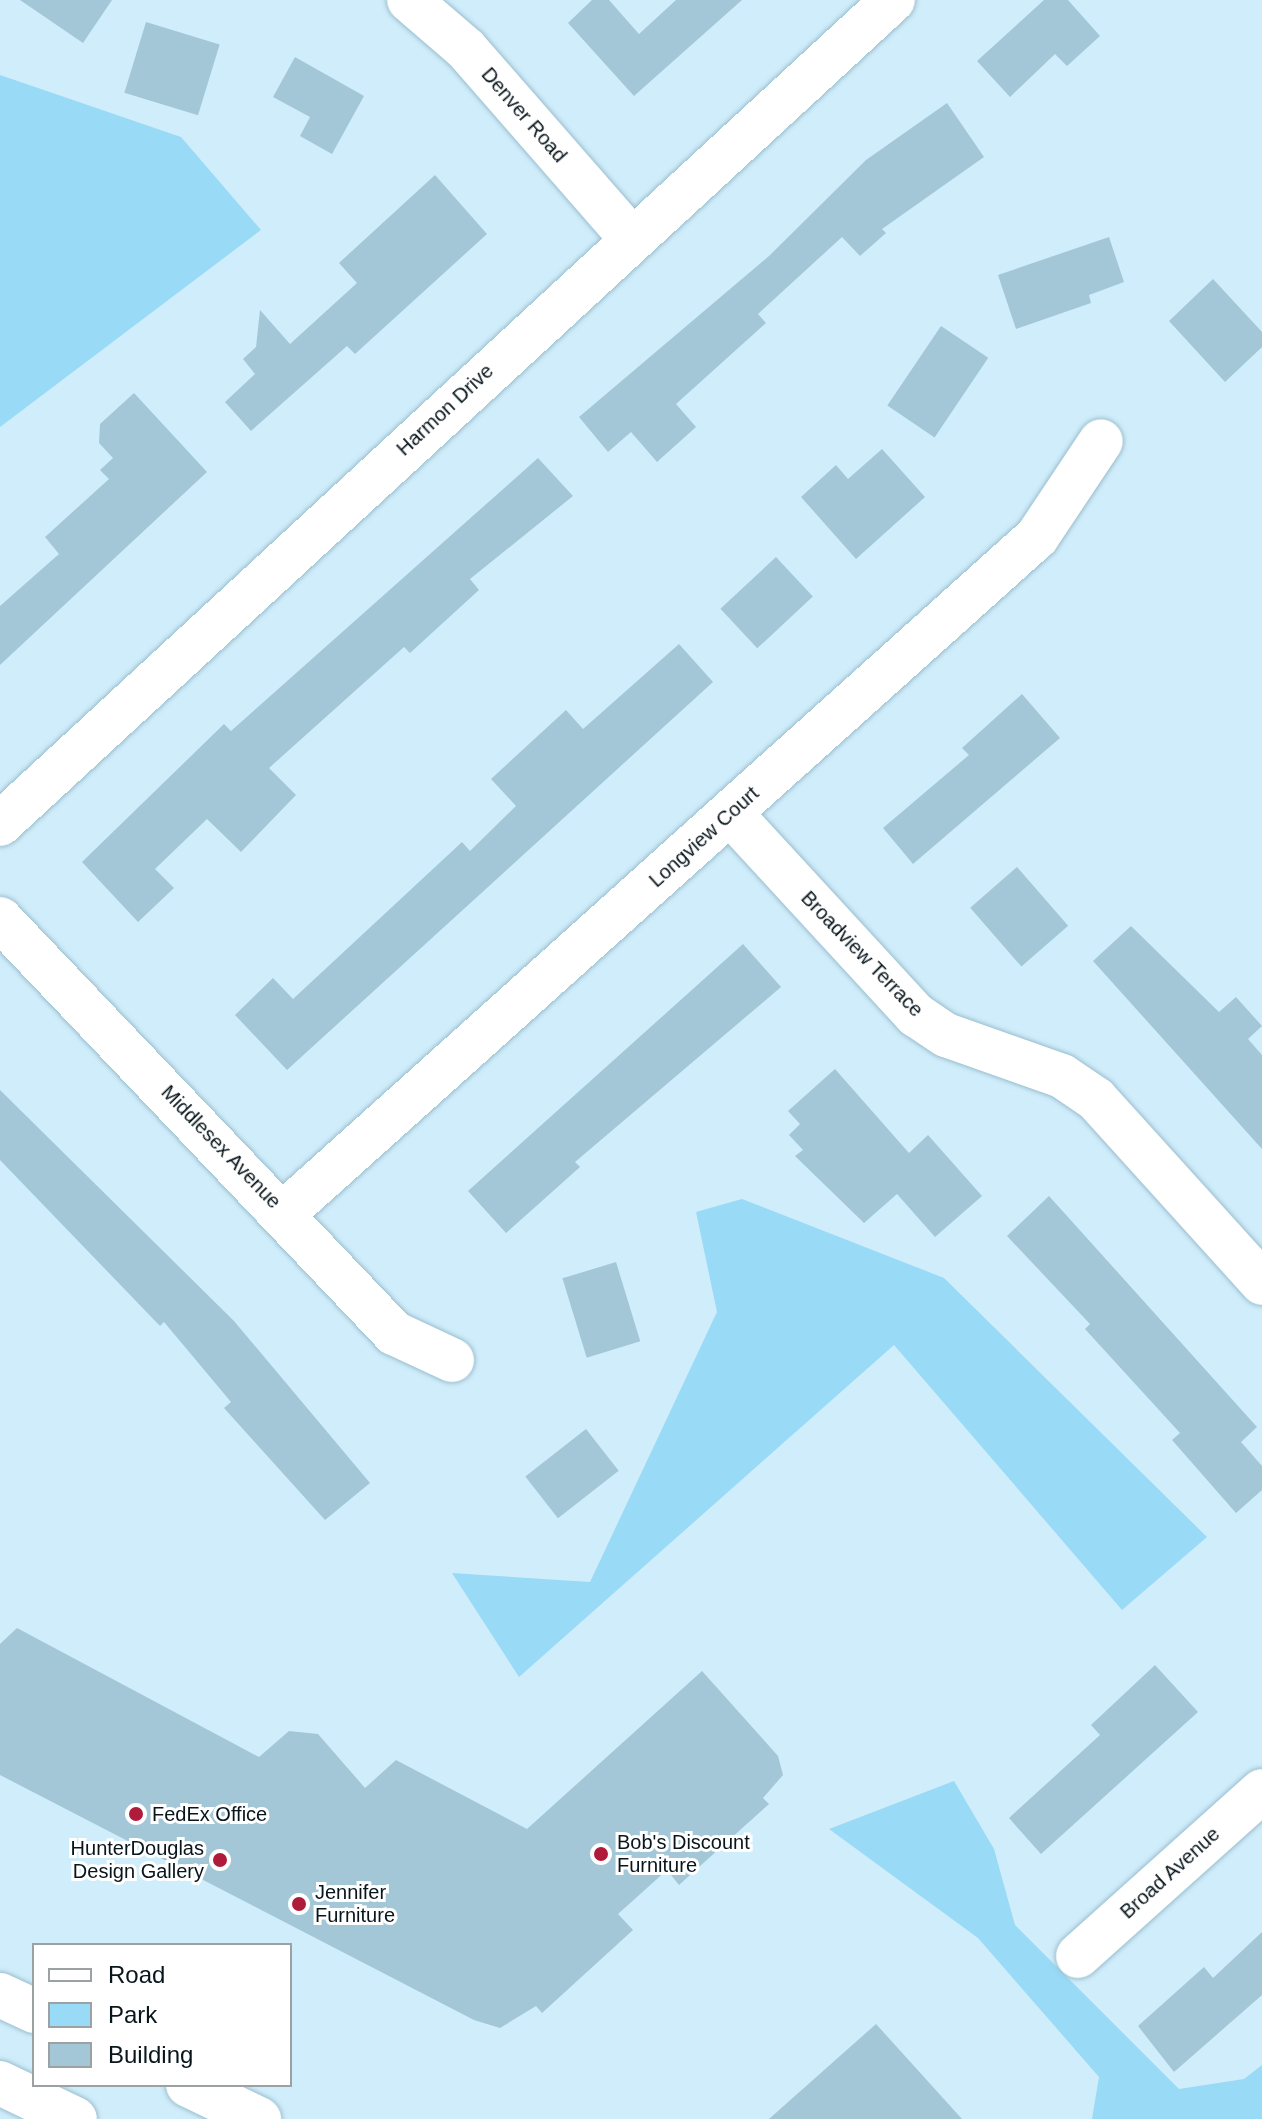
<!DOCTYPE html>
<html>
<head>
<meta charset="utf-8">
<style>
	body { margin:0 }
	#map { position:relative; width:1262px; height:2119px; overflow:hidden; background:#d0edfb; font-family:Helvetica,sans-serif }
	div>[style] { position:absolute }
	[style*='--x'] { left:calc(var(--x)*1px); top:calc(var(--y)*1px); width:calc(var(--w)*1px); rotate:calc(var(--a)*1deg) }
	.green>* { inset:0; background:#99daf6 }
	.building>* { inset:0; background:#a3c7d7; transform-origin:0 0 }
	.roads { filter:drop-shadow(0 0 2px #9abece) drop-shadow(0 0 2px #9abece) }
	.minor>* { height:44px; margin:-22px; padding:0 22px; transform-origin:22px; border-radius:22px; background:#fff }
	.highway>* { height:44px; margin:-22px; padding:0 22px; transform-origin:22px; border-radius:22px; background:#fff }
	.dots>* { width:22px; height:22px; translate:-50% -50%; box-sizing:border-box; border:4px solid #fff; border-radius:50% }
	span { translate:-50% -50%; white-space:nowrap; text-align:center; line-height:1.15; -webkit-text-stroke:6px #fff; paint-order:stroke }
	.street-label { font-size:20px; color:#08151b }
	.poi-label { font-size:20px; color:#08151b }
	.left { translate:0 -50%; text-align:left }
	.right { translate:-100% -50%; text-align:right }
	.legend { position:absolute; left:32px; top:1943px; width:260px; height:144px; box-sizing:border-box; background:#fff; border:2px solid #9ca1a4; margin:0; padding:10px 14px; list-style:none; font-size:24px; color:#08151b }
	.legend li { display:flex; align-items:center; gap:16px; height:40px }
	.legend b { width:40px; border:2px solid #9ca1a4 }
</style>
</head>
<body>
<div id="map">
	<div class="green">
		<i style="clip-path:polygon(0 75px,181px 137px,261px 230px,0 427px)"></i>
		<i style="clip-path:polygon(742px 1199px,944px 1278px,1207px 1537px,1122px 1610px,894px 1345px,519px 1677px,452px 1573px,590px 1582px,717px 1312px,696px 1212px)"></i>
		<i style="clip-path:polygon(954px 1781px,994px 1849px,1015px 1925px,1179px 2089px,1244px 2079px,1262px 2065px,1262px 2119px,1092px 2119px,1099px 2077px,978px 1938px,829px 1829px)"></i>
	</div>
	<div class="building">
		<i style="clip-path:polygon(20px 0,112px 0,83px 43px)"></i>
		<i style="clip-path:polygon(592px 0,609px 0,639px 34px,676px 0,742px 0,634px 96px,568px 23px)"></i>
		<i style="clip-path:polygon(1044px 0,1068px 0,1100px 36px,1067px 66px,1055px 54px,1010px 97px,977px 61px)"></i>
		<i style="left:146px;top:22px;width:77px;height:74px;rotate:17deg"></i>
		<i style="clip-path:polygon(295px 57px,364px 96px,332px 154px,300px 136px,310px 117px,273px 97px)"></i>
		<i style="clip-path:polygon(947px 103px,984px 157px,882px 229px,886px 233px,860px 256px,842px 237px,758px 314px,766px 323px,676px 404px,696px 427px,657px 462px,631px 432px,608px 452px,579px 417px,769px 256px,866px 160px)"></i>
		<i style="clip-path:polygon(435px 175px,487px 234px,355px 354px,347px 346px,251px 431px,225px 402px,255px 374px,243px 359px,256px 347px,260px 310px,290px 344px,357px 283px,339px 263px)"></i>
		<i style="clip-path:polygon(1109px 237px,1124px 282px,1089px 295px,1091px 303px,1016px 329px,998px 275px)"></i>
		<i style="clip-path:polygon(1213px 279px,1262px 332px,1262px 347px,1225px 382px,1169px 321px)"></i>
		<i style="left:941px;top:326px;width:57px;height:96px;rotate:34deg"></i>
		<i style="clip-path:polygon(134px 393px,207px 472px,0 665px,0 606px,59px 554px,45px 537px,109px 479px,100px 470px,113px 458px,99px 443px,100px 424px)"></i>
		<i style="clip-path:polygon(882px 449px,925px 497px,856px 559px,801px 497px,836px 465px,848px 479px)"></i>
		<i style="clip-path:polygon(538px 458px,573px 496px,470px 579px,479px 590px,410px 653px,404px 647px,269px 768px,296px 795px,241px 852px,207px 819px,155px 869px,174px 888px,138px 922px,82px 862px,224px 724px,231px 731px)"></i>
		<i style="left:776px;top:557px;width:54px;height:76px;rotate:47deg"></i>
		<i style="clip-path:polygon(679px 644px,713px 682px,287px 1070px,235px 1015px,273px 978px,293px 999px,462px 842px,470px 851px,516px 806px,491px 779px,566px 710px,583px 729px)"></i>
		<i style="clip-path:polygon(1022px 694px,1060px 738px,913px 864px,883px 828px,969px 755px,962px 748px)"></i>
		<i style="left:1017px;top:867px;width:78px;height:62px;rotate:49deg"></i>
		<i style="clip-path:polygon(1131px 926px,1219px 1012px,1236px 997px,1262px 1026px,1248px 1039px,1262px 1055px,1262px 1149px,1093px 961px)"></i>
		<i style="clip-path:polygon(743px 944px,781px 987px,575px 1162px,580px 1167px,506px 1233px,468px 1191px)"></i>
		<i style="clip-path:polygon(835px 1069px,909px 1153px,928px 1135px,982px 1196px,935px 1237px,897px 1194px,864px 1223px,795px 1156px,803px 1150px,789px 1135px,800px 1124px,788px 1111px)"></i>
		<i style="clip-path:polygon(0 1090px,234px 1321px,370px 1483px,325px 1520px,224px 1408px,231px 1402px,164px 1322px,160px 1326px,0 1160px)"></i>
		<i style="clip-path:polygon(1049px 1196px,1257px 1427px,1241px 1442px,1262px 1466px,1262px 1490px,1236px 1513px,1172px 1440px,1180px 1433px,1085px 1329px,1090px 1324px,1007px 1236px)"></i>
		<i style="left:616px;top:1262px;width:83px;height:56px;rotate:73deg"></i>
		<i style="left:586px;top:1429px;width:53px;height:77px;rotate:52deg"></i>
		<i style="clip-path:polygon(17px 1628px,259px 1757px,289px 1731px,318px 1734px,365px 1788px,396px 1760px,527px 1829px,702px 1671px,778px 1756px,783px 1775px,763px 1798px,769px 1804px,679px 1885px,667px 1870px,618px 1914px,633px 1930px,542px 2013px,536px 2006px,500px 2028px,474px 2020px,0 1775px,0 1644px)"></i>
		<i style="clip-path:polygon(1155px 1665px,1198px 1712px,1041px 1854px,1009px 1818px,1100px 1735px,1091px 1725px)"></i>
		<i style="clip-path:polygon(1262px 1932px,1262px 1995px,1174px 2072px,1138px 2026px,1204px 1967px,1213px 1978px)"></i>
		<i style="clip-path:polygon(876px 2024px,962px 2119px,769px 2119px)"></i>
	</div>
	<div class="roads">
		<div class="minor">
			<i style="--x:409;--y:0;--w:75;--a:40.7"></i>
			<i style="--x:466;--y:49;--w:251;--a:48.9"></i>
			<i style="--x:730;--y:813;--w:275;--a:47.4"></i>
			<i style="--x:916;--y:1015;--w:36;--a:34"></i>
			<i style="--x:946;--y:1035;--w:123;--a:19.5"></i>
			<i style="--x:1062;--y:1076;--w:41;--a:34.1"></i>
			<i style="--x:1096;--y:1099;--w:248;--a:47.9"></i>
			<i style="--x:0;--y:824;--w:1215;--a:-42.7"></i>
			<i style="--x:0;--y:919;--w:572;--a:46.42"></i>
			<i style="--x:394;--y:1333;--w:64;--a:25"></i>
			<i style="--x:284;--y:1213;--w:1012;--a:-41.92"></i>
			<i style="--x:1037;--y:537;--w:115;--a:-56.3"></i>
			<i style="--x:1078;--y:1956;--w:247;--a:-41.9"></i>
		</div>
		<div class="highway">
			<i style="--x:0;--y:1995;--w:38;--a:25"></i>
			<i style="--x:0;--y:2083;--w:83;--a:25.6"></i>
			<i style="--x:188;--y:2085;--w:79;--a:25.6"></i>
		</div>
	</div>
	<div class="dots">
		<i style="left:136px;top:1814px;background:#af1b3a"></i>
		<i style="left:601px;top:1854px;background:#af1b3a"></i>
		<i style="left:220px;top:1860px;background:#af1b3a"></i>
		<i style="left:299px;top:1904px;background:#af1b3a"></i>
	</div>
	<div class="street-label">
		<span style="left:524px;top:115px;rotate:49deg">Denver Road</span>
		<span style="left:445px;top:410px;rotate:-43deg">Harmon Drive</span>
		<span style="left:704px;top:837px;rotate:-42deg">Longview Court</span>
		<span style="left:862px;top:954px;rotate:46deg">Broadview Terrace</span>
		<span style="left:221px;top:1147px;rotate:46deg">Middlesex Avenue</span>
		<span style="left:1170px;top:1873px;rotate:-42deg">Broad Avenue</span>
	</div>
	<div class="poi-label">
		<span class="left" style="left:152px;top:1814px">FedEx Office</span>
		<span class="left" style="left:617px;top:1854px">Bob's Discount<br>Furniture</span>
		<span class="right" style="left:204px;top:1860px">HunterDouglas<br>Design Gallery</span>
		<span class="left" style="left:315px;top:1904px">Jennifer<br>Furniture</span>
	</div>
	<ul class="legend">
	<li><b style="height:10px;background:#fff"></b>Road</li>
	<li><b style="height:22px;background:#99daf6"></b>Park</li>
	<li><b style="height:22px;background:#a3c7d7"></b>Building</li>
	</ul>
</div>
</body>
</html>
